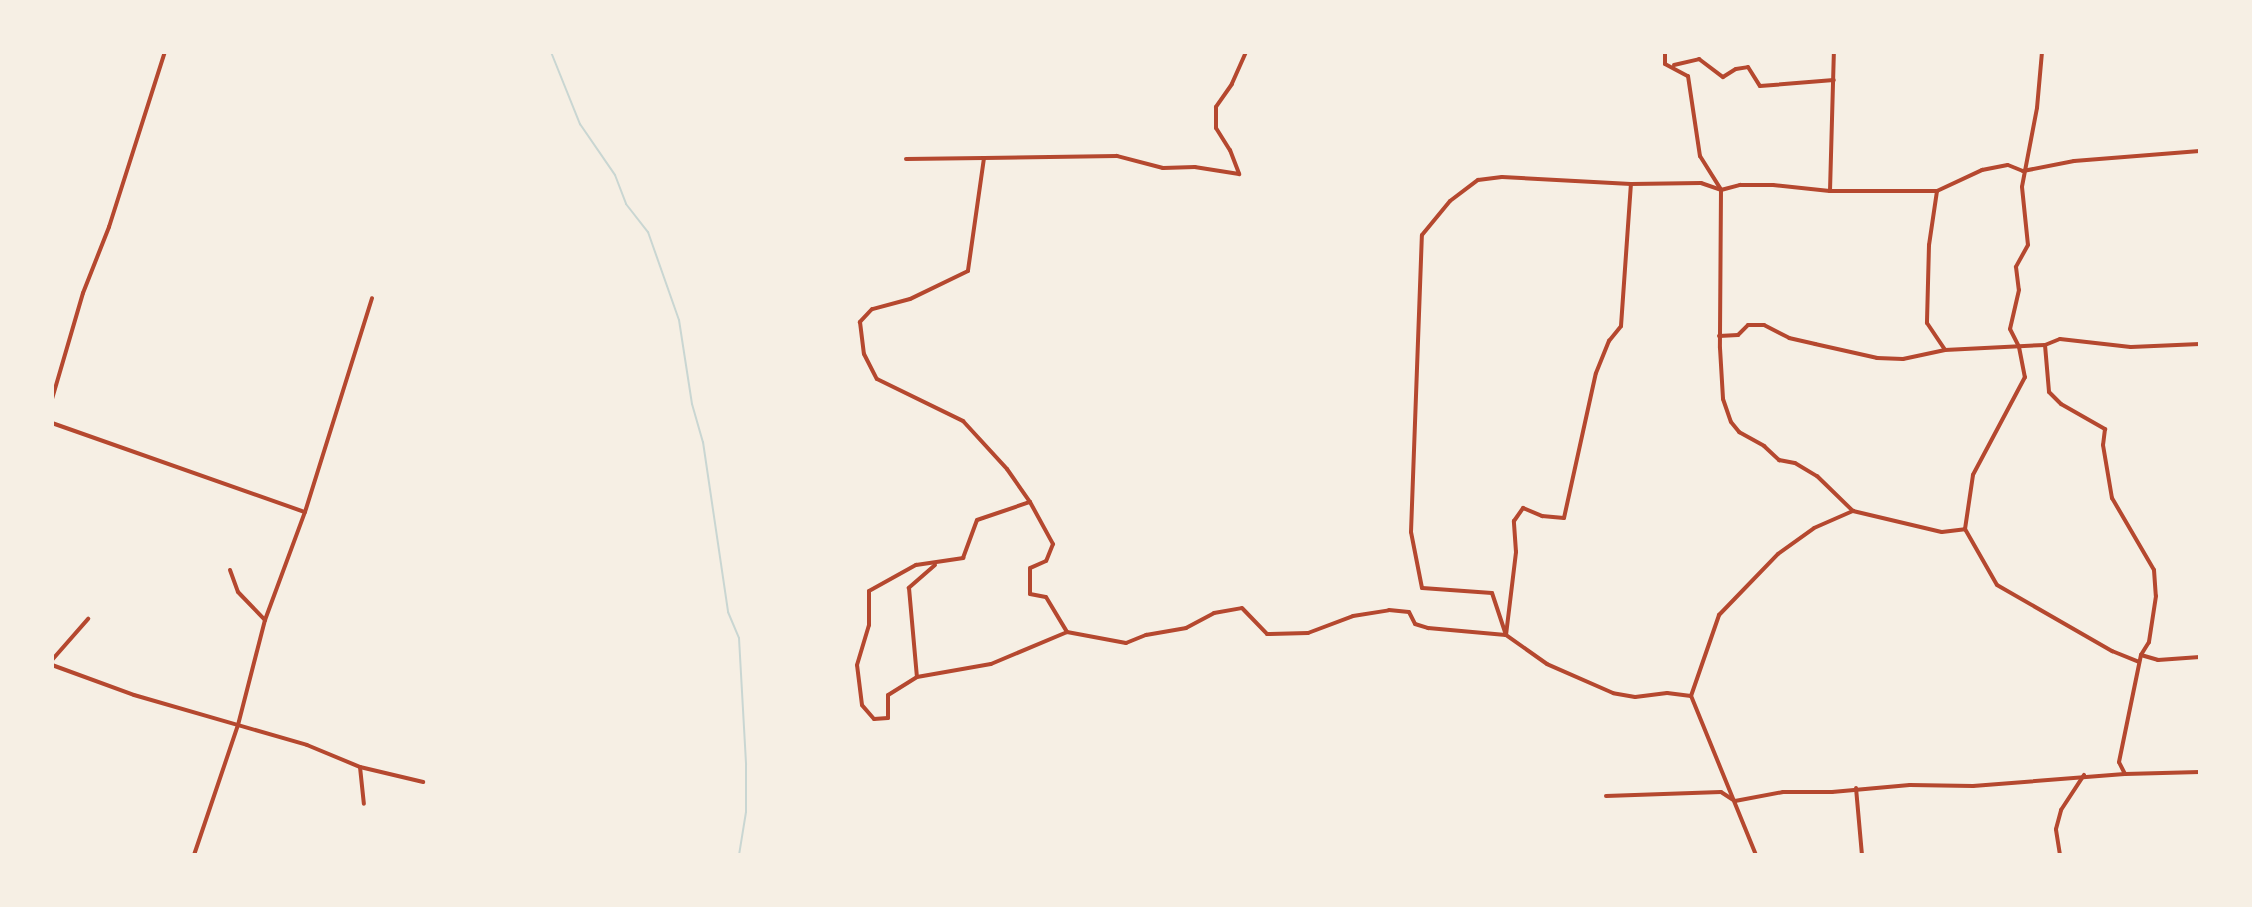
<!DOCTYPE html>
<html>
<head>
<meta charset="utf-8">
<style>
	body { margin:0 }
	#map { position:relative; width:2252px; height:907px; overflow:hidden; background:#f6efe4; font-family:Inter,sans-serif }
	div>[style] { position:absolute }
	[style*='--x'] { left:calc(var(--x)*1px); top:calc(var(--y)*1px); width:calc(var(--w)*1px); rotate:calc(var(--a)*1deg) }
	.stream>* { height:2px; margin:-1px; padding:0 1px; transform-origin:1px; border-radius:1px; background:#c9d6d2 }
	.minor>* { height:4px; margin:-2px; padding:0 2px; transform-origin:2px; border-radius:2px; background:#b5482f }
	span { translate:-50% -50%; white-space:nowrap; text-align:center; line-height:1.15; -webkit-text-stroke:6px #f6efe4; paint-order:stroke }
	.frame { position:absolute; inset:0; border:54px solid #f6efe4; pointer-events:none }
</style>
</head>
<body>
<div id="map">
	<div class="stream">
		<i style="--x:551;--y:52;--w:78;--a:68.1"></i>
		<i style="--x:580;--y:124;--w:62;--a:55.5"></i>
		<i style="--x:615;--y:175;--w:31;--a:69"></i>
		<i style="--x:626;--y:204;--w:36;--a:52"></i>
		<i style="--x:648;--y:232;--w:93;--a:70.6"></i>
		<i style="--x:679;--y:320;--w:85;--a:81.2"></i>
		<i style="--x:692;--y:404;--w:40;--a:74"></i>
		<i style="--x:703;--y:442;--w:172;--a:81.6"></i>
		<i style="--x:728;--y:612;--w:28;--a:67"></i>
		<i style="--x:739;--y:638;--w:127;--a:86.8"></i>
		<i style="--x:746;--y:765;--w:47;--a:90"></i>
		<i style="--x:746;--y:812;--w:44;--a:99.2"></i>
	</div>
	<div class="minor">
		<i style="--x:1246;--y:52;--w:35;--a:114"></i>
		<i style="--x:1232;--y:84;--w:28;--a:125"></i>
		<i style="--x:1216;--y:107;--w:21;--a:90"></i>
		<i style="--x:1216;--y:128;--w:26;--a:58"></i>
		<i style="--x:1230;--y:150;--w:26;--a:69"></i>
		<i style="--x:1239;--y:174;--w:45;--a:-171"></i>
		<i style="--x:1195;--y:167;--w:32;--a:178"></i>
		<i style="--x:1163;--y:168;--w:48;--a:-165.4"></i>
		<i style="--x:1117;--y:156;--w:133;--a:179.1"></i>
		<i style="--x:984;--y:158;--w:114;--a:98.1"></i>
		<i style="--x:968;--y:271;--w:64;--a:154.2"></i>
		<i style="--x:910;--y:299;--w:39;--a:165"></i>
		<i style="--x:872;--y:309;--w:18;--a:133"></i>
		<i style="--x:860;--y:322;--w:32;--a:83"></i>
		<i style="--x:864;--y:354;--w:28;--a:63"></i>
		<i style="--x:877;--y:379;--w:96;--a:26"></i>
		<i style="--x:963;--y:421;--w:65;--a:47.5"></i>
		<i style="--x:1007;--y:469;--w:40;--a:55.1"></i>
		<i style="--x:1030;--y:502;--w:48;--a:61.3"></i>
		<i style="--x:1053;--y:544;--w:18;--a:112"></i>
		<i style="--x:1046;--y:561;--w:17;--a:156"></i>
		<i style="--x:1030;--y:568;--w:26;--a:90"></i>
		<i style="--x:1030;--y:594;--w:16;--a:11"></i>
		<i style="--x:1046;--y:597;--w:41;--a:59"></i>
		<i style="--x:1067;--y:632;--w:60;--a:10.6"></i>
		<i style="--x:1126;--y:643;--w:22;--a:-22"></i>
		<i style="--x:1146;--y:635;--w:41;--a:-9.9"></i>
		<i style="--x:1186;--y:628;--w:32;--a:-28"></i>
		<i style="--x:1214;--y:613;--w:28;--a:-10"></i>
		<i style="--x:1242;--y:608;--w:36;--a:46"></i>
		<i style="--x:1267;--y:634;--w:41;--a:-1.4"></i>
		<i style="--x:1308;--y:633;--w:48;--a:-20.7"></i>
		<i style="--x:1353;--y:616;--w:36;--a:-9"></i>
		<i style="--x:1389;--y:610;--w:20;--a:6"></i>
		<i style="--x:1409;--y:612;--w:13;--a:63"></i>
		<i style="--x:1415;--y:624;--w:14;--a:17"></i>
		<i style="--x:1428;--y:628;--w:78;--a:5.1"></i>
		<i style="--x:1506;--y:635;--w:84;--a:-83.1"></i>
		<i style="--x:1516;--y:552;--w:31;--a:-94"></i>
		<i style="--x:1514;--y:521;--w:16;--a:-55"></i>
		<i style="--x:1523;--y:508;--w:21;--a:23"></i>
		<i style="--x:1542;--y:516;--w:22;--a:5"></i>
		<i style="--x:1564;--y:518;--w:148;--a:-77.6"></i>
		<i style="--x:1596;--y:373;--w:35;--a:-68"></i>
		<i style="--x:1609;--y:341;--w:19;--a:-51"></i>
		<i style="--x:1621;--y:326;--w:142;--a:-86"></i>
		<i style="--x:1665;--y:52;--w:12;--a:90"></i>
		<i style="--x:1665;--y:64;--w:26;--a:28"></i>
		<i style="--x:1688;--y:76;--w:81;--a:81.5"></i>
		<i style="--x:1700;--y:156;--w:40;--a:58"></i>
		<i style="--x:1721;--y:190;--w:158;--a:90.4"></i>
		<i style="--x:1720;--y:348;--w:51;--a:86.6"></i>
		<i style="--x:1723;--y:399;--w:24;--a:71"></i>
		<i style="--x:1731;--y:422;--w:13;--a:51"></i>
		<i style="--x:1739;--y:432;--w:29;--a:29"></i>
		<i style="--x:1764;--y:446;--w:21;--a:43"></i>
		<i style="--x:1779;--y:460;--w:16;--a:11"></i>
		<i style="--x:1795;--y:463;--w:26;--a:31"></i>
		<i style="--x:1817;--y:476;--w:50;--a:44.2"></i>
		<i style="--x:2042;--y:52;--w:56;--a:95.1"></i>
		<i style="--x:2037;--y:108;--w:80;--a:100.8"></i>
		<i style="--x:2022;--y:187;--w:58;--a:84.1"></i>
		<i style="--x:2028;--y:245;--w:25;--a:119"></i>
		<i style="--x:2016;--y:267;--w:23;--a:83"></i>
		<i style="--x:2019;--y:290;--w:40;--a:103"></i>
		<i style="--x:2010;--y:329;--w:20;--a:63"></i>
		<i style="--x:2019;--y:347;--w:31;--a:79"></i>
		<i style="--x:2025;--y:377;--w:111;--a:118"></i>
		<i style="--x:1973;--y:475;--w:55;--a:98.4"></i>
		<i style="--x:1965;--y:529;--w:64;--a:60.3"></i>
		<i style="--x:1997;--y:585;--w:133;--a:29.9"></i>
		<i style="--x:2112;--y:651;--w:29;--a:22"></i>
		<i style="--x:1674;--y:65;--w:26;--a:-13"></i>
		<i style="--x:1699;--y:59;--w:30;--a:37"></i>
		<i style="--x:1723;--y:77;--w:15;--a:-32"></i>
		<i style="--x:1736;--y:69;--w:12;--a:-9"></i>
		<i style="--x:1748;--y:67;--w:22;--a:58"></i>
		<i style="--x:1760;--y:86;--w:74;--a:-4.6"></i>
		<i style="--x:906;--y:159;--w:78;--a:-0.7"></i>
		<i style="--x:1830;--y:191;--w:139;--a:-88.4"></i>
		<i style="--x:1937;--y:191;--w:55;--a:98.4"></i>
		<i style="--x:1929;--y:245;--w:78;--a:91.5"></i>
		<i style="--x:1927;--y:323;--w:32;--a:56"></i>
		<i style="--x:1719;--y:336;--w:19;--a:-3"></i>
		<i style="--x:1738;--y:335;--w:14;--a:-45"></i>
		<i style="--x:1748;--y:325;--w:16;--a:0"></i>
		<i style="--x:1764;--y:325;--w:28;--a:27"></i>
		<i style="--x:1789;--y:338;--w:27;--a:13"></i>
		<i style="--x:1815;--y:344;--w:64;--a:12.7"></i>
		<i style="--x:1877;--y:358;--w:26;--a:2"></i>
		<i style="--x:1903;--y:359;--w:43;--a:-12.1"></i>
		<i style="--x:1945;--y:350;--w:100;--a:-2.9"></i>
		<i style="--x:2045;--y:345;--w:16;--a:-22"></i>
		<i style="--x:2060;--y:339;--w:71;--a:6.4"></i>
		<i style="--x:2131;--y:347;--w:69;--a:-2.5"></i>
		<i style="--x:2045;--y:345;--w:47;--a:85.1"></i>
		<i style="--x:2049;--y:392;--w:17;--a:45"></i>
		<i style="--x:2061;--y:404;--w:51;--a:29.6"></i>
		<i style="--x:2105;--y:429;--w:16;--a:97"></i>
		<i style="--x:2103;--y:445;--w:54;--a:80.4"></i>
		<i style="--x:2112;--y:498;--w:83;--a:59.7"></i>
		<i style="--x:2154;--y:570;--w:26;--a:86"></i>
		<i style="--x:2156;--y:596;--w:47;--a:98.7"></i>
		<i style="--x:2149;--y:642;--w:15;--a:122"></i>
		<i style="--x:2141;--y:655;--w:18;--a:16"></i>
		<i style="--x:2158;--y:660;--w:42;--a:-4.1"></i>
		<i style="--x:52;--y:399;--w:110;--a:-73.7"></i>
		<i style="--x:83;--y:293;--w:71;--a:-68.5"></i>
		<i style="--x:109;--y:227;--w:184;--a:-72.3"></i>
		<i style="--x:52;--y:423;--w:268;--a:19.4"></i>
		<i style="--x:935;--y:565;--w:35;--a:139"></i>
		<i style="--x:909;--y:588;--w:89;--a:84.9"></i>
		<i style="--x:917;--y:677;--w:34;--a:148"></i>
		<i style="--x:888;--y:695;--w:23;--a:90"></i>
		<i style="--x:888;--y:718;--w:14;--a:176"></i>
		<i style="--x:874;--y:719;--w:18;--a:-131"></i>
		<i style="--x:862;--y:705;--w:40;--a:-97.1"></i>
		<i style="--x:857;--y:665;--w:42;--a:-73.3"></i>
		<i style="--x:869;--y:625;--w:34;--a:-90"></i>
		<i style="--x:869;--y:591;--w:54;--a:-29"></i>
		<i style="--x:916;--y:565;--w:48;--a:-8.5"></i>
		<i style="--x:963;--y:558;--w:40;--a:-69.8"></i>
		<i style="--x:977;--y:520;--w:56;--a:-18.8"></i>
		<i style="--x:230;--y:570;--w:23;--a:70"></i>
		<i style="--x:238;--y:592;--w:39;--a:46"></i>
		<i style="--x:52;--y:660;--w:55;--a:-48.7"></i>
		<i style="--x:52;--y:665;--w:87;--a:20.1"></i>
		<i style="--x:134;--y:695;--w:180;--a:16.1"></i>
		<i style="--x:307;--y:745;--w:57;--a:22.5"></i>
		<i style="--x:360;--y:767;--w:65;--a:13.4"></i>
		<i style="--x:917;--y:677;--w:75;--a:-10"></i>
		<i style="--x:991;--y:664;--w:82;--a:-22.8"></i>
		<i style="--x:1691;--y:696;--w:86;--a:-70.9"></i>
		<i style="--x:1719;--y:615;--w:85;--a:-46"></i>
		<i style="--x:1778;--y:554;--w:44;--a:-35.8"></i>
		<i style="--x:1814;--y:528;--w:43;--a:-23.6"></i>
		<i style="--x:1853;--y:511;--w:91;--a:13.3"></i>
		<i style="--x:1942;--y:532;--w:23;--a:-7"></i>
		<i style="--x:360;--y:767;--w:37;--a:84"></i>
		<i style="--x:2125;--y:774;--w:75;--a:-1.5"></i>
		<i style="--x:1856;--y:788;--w:67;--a:84.9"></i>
		<i style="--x:1606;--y:796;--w:115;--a:-2"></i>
		<i style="--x:1721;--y:792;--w:17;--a:33"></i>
		<i style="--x:1735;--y:801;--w:49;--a:-10.6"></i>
		<i style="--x:1783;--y:792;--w:49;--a:0"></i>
		<i style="--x:1832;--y:792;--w:78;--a:-5.1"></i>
		<i style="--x:1910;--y:785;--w:63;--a:0.9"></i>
		<i style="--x:1973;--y:786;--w:152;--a:-4.5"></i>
		<i style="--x:2125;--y:774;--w:13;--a:-117"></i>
		<i style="--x:2119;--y:762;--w:109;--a:-78.4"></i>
		<i style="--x:194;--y:855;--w:137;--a:-71.3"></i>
		<i style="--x:238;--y:725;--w:108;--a:-75.6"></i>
		<i style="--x:265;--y:620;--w:115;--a:-69.7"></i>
		<i style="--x:305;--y:512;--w:224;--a:-72.6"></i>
		<i style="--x:1756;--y:855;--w:172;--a:-112.2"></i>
		<i style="--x:1691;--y:696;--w:24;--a:-173"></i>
		<i style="--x:1667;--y:693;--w:32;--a:173"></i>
		<i style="--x:1635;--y:697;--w:22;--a:-170"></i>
		<i style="--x:1613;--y:693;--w:72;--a:-156.3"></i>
		<i style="--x:1547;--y:664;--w:50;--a:-144.7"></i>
		<i style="--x:1506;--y:635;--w:44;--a:-108.4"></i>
		<i style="--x:1492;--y:593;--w:70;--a:-175.9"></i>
		<i style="--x:1422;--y:588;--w:57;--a:-101.1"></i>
		<i style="--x:1411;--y:532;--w:297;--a:-87.9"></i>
		<i style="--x:1422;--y:235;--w:44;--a:-50.5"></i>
		<i style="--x:1450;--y:201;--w:35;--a:-37"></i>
		<i style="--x:1478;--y:180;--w:24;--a:-7"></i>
		<i style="--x:1502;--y:177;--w:129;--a:3.1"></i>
		<i style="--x:1631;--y:184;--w:70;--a:-0.8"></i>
		<i style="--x:1701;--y:183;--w:21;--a:19"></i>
		<i style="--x:1721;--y:190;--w:20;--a:-15"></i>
		<i style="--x:1740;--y:185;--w:33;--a:0"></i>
		<i style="--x:1773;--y:185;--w:57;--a:6"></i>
		<i style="--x:1830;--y:191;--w:107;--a:0"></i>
		<i style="--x:1937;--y:191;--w:50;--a:-25"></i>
		<i style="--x:1982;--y:170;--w:26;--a:-11"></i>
		<i style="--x:2008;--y:165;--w:16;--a:22"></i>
		<i style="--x:2023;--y:171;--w:52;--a:-11.1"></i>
		<i style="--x:2074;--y:161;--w:126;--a:-4.5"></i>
		<i style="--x:2060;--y:855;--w:26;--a:-99"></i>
		<i style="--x:2056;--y:829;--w:20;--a:-75"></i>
		<i style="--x:2061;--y:810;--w:42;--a:-56.7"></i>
	</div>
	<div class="frame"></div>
</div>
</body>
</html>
